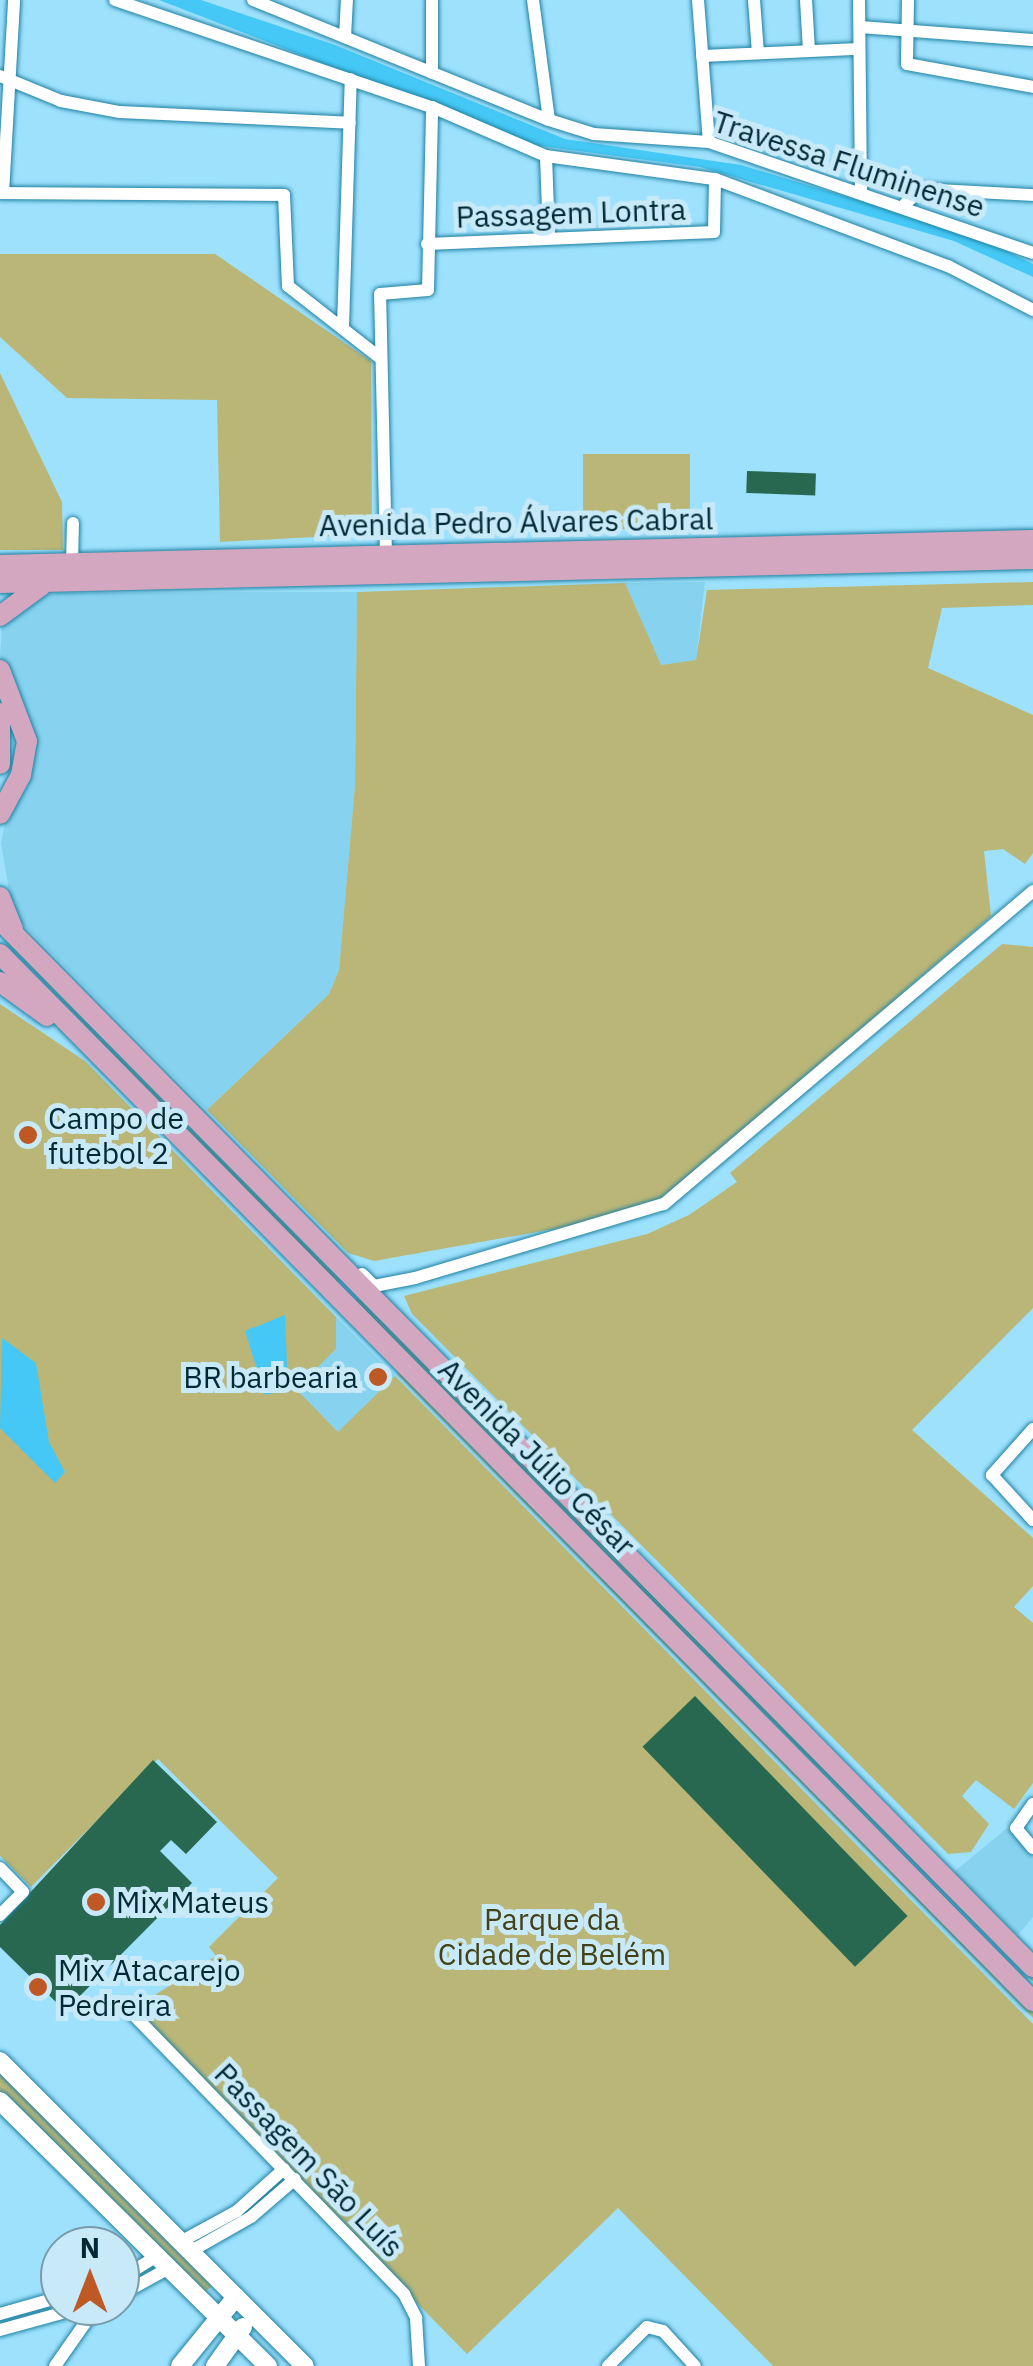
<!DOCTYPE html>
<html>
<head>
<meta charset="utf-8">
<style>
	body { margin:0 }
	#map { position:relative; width:1033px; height:2366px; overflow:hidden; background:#9de1fd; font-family:"IBM Plex Sans",sans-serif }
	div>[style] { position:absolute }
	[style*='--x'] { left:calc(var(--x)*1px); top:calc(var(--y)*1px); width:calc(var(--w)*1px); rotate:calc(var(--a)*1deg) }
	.built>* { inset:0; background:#87d2ef }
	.green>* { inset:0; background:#bab677; transform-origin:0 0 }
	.water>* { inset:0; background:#45c8f5 }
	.building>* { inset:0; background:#296850; transform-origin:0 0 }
	.roads { filter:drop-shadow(0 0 2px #1f81a1) drop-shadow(0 0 2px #1f81a1) }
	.street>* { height:12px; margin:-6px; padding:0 6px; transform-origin:6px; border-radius:6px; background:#fff }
	.secondary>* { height:18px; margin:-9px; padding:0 9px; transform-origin:9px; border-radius:9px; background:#fff }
	.primary>* { height:20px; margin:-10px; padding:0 10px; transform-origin:10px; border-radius:10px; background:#d2a7bf }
	.dots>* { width:28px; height:28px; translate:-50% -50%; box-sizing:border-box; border:5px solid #c8e9f7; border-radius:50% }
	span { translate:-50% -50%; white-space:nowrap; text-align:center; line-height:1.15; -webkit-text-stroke:10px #c8e9f7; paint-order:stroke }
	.street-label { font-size:30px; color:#002936 }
	.poi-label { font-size:30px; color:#002936 }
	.left { translate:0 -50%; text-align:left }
	.right { translate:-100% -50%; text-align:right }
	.park-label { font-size:30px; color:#444115 }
	.north { position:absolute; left:40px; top:2226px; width:100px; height:100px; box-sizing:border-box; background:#c8e9f7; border:2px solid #789caa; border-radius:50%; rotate:0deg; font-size:28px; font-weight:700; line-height:40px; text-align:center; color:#002936 }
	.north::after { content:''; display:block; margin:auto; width:35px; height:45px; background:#be5925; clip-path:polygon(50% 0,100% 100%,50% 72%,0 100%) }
</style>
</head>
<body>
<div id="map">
	<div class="built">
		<i style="clip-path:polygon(705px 582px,696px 661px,660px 665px,625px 583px)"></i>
		<i style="clip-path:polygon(357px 592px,355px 785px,339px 970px,329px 994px,207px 1110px,13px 914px,1px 843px,7px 814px,28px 787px,34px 736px,0 656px,2px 625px,27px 599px,58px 593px)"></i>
		<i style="clip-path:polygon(336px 1317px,395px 1376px,339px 1433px,295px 1389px,336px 1349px)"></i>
		<i style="clip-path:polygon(1007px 1828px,1033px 1855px,1033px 1917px,1018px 1935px,954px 1872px)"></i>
	</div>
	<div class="green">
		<i style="clip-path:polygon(0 254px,215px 254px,371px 361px,372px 534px,220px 542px,217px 400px,67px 398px,0 337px)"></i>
		<i style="clip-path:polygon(0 373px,62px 502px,63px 550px,0 550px)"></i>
		<i style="left:690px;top:454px;width:75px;height:107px;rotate:90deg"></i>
		<i style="clip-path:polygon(1033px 582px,1033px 605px,942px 608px,928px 668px,1033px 715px,1033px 853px,1025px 864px,1003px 849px,984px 851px,991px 916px,671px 1193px,627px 1216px,374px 1261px,348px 1253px,207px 1110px,329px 994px,339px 970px,355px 785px,357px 592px,625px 583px,661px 665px,696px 660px,707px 590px)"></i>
		<i style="clip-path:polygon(0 936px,340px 1280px,336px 1284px)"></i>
		<i style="clip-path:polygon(1002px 944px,1033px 947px,1033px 1308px,912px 1430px,1033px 1538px,1033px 1586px,1014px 1607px,1033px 1623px,1033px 1783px,1014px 1809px,976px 1780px,962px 1796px,989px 1824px,971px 1852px,948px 1854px,412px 1314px,404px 1296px,647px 1234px,689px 1215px,737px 1182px,730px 1173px)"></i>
		<i style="clip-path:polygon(0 1004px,85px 1061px,336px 1317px,336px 1349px,296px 1389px,338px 1432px,395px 1376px,1033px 2024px,1033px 2366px,773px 2366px,618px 2208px,467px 2354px,130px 2011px,216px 1956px,209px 1947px,278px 1878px,158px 1759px,31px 1887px,0 1856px)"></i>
		<i style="left:358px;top:1298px;width:961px;height:6px;rotate:45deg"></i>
		<i style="clip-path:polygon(399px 1372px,1033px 2012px,1033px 2018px,397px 1374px)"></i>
		<i style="clip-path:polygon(0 2071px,214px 2284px,202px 2295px,0 2097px)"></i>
	</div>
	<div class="water">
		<i style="clip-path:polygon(159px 0,201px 0,335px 45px,565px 139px,741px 165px,976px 236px,1033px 264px,1033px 277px,954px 241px,700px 167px,533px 145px)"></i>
		<i style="clip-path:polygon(285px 1315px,288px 1390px,265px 1395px,245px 1331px)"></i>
		<i style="clip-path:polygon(2px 1338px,36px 1363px,49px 1442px,65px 1472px,55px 1483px,0 1428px)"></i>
	</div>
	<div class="building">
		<i style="left:747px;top:471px;width:69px;height:22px;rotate:2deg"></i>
		<i style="left:695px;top:1696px;width:306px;height:73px;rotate:46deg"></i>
		<i style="clip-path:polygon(153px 1760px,217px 1822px,186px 1854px,171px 1840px,160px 1851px,192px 1883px,65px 2011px,0 1947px,0 1925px)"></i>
	</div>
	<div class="roads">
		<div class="street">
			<i style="--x:115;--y:0;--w:335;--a:18.7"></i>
			<i style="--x:432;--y:107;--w:124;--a:23.3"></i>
			<i style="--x:546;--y:156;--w:171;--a:7.8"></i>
			<i style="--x:715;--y:179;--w:249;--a:20.5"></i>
			<i style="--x:948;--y:266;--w:96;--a:27.4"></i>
			<i style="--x:253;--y:0;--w:319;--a:22.1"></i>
			<i style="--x:549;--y:120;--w:47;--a:17.3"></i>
			<i style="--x:594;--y:134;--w:115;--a:4"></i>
			<i style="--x:709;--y:142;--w:342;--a:18.9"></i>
			<i style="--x:432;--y:0;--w:73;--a:90"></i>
			<i style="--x:533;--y:0;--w:121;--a:82.4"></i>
			<i style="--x:698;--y:0;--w:142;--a:85.6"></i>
			<i style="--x:754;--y:0;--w:53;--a:85.7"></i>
			<i style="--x:806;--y:0;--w:50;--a:86.6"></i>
			<i style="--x:859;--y:0;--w:190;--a:89.4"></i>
			<i style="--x:908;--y:0;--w:64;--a:90.9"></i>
			<i style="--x:907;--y:64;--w:128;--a:10.3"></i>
			<i style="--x:860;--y:27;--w:173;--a:4.3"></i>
			<i style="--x:345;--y:37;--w:37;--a:-87"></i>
			<i style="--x:702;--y:56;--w:157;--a:-2.6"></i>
			<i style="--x:0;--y:76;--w:66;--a:22.3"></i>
			<i style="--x:61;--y:101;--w:60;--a:10.6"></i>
			<i style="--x:120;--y:112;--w:230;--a:2.7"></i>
			<i style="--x:546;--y:156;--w:80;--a:87.9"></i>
			<i style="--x:0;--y:193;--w:284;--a:0.4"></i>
			<i style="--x:284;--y:195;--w:91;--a:87.5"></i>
			<i style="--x:288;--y:286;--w:115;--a:38"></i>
			<i style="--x:3;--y:193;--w:193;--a:-86.7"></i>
			<i style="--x:905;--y:204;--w:22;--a:-43"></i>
			<i style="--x:921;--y:189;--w:112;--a:3.1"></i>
			<i style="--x:427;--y:244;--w:287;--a:-2.4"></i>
			<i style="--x:714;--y:232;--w:53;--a:-88.9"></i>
			<i style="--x:343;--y:327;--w:248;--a:-88.2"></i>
			<i style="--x:386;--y:555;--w:261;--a:-91.3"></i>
			<i style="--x:380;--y:294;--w:48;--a:-4.8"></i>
			<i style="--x:428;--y:290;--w:183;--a:-88.7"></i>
			<i style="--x:72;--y:563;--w:40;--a:-88.6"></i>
			<i style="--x:362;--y:1274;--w:17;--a:45"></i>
			<i style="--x:374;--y:1286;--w:42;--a:-11"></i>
			<i style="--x:415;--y:1278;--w:260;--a:-16.6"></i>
			<i style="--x:664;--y:1204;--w:484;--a:-40.3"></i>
			<i style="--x:1033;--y:1429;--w:62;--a:131.7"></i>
			<i style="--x:992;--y:1475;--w:61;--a:47.7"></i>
			<i style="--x:1033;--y:1804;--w:29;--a:125"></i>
			<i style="--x:1016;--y:1828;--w:26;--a:50"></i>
			<i style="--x:0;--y:1868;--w:33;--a:46"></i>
			<i style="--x:23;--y:1892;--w:33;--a:135"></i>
			<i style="--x:126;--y:2007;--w:400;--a:45.9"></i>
			<i style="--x:404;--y:2294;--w:27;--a:63"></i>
			<i style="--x:416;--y:2318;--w:48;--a:86.4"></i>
			<i style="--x:184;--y:2240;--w:60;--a:-28.7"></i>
			<i style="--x:237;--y:2211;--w:63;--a:-41.8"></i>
			<i style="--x:193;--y:2250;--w:67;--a:-29.6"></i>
			<i style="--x:251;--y:2217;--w:58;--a:-40.8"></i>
			<i style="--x:120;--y:2279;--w:44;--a:-31.9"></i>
			<i style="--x:120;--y:2295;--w:56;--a:-28.9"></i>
			<i style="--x:0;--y:2314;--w:62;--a:-15.8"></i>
			<i style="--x:0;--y:2330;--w:90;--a:-15.4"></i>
			<i style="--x:55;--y:2366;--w:73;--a:-55"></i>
			<i style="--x:608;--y:2366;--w:55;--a:-45"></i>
			<i style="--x:647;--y:2327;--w:16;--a:14"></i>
			<i style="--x:663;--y:2331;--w:47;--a:47.6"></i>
		</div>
		<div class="secondary">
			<i style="--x:0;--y:2061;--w:431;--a:45"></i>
			<i style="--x:0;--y:2101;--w:377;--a:44.7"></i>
			<i style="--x:180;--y:2366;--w:89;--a:-50.9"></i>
			<i style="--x:215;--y:2366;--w:48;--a:-54.3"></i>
		</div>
		<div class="primary">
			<i style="--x:0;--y:565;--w:1033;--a:-1.39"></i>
			<i style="--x:0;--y:583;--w:1033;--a:-1.33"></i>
			<i style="--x:0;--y:616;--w:52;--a:-36.4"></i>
			<i style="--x:0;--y:670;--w:76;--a:69.2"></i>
			<i style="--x:27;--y:741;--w:35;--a:100"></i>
			<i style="--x:21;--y:775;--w:44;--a:118.3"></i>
			<i style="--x:0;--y:713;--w:51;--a:90"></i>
			<i style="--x:0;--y:897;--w:35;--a:68"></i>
			<i style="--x:0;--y:920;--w:1471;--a:45.39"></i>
			<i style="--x:0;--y:954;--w:1471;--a:45.39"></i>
			<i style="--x:0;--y:982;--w:58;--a:35.9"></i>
		</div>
	</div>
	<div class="dots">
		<i style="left:28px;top:1135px;background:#be5925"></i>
		<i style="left:378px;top:1377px;background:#be5925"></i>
		<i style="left:96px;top:1902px;background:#be5925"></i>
		<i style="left:38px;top:1987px;background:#be5925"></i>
	</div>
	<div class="street-label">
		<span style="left:849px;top:164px;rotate:18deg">Travessa Fluminense</span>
		<span style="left:571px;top:213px;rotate:-2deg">Passagem Lontra</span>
		<span style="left:516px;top:522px;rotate:-1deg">Avenida Pedro Álvares Cabral</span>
		<span style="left:537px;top:1457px;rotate:45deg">Avenida Júlio César</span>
		<span style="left:309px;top:2160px;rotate:46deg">Passagem São Luís</span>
	</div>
	<div class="poi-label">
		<span class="left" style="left:48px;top:1135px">Campo de<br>futebol 2</span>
		<span class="right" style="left:358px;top:1377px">BR barbearia</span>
		<span class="left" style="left:116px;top:1902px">Mix Mateus</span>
		<span class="left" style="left:58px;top:1987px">Mix Atacarejo<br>Pedreira</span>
	</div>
	<div class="park-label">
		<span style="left:552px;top:1936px">Parque da<br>Cidade de Belém</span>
	</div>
	<div class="north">N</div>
</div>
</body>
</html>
